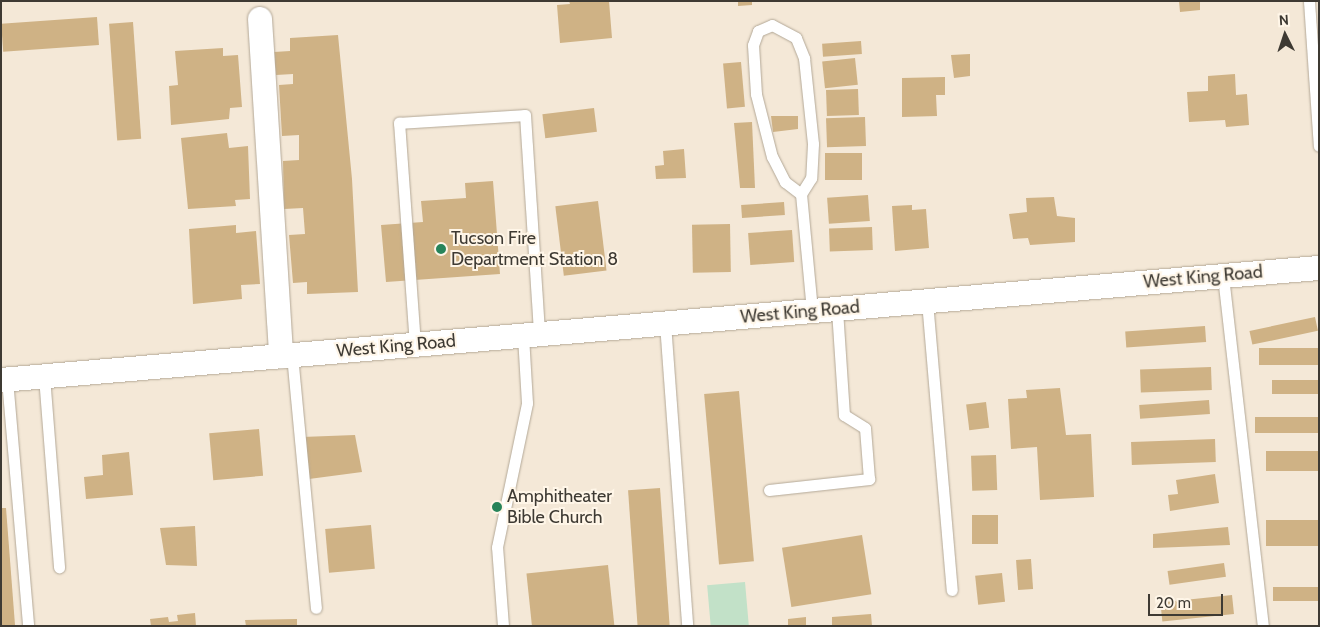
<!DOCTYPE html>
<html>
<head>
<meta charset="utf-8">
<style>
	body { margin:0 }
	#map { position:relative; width:1320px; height:627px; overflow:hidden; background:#f4e8d7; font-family:Cabin,sans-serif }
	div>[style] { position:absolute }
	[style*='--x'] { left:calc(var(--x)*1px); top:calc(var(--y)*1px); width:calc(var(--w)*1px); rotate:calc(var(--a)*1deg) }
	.green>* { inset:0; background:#c2e1c8; transform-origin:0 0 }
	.building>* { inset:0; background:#cfb285; transform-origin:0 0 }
	.roads { filter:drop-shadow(0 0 1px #b3a897) drop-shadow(0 0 1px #b3a897) }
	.service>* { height:11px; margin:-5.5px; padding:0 5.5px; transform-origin:5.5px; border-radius:5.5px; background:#fff }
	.minor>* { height:24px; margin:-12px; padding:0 12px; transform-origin:12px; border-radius:12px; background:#fff }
	.dots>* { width:14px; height:14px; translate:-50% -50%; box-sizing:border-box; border:2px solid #fff6e8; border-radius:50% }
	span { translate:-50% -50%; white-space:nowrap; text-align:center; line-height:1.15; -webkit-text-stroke:4px #fff6e8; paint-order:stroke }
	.poi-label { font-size:18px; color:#3e3a33 }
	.left { translate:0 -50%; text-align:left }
	.street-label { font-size:18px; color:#3e3a33 }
	.frame { position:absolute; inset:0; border:2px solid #3e3a33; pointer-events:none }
	.north { position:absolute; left:1260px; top:10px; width:50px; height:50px; -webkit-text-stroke:4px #fff6e8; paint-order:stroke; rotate:356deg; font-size:14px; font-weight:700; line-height:20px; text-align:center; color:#3e3a33 }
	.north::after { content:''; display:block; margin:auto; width:18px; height:22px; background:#3e3a33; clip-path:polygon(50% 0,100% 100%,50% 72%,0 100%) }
	.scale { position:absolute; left:1148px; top:594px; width:75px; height:22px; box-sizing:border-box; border:2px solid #3e3a33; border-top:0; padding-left:6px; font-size:15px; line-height:18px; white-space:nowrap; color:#3e3a33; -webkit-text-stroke:4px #fff6e8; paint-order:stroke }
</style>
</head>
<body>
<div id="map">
	<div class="green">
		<i style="left:745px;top:582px;width:44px;height:38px;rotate:85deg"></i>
	</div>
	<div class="building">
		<i style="clip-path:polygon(569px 1px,609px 1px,612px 38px,560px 43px,557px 5px,570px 4px)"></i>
		<i style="clip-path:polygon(738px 1px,752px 1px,752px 5px,738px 6px)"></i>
		<i style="clip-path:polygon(1179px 1px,1200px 1px,1200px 10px,1180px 12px)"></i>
		<i style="left:97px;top:17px;width:28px;height:96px;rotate:86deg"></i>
		<i style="left:133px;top:22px;width:117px;height:24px;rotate:86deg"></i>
		<i style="clip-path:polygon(338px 35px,352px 179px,358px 292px,307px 294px,307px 282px,293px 283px,289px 235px,305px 234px,303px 208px,284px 209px,283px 161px,299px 160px,299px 135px,282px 136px,279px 85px,293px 84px,293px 74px,276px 75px,274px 52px,290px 51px,290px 38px)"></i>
		<i style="left:861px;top:41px;width:13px;height:39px;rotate:86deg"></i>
		<i style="clip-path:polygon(223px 48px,223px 56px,238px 55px,242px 107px,230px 108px,229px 119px,171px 125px,169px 86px,178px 85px,175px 51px)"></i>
		<i style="clip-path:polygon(970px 54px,970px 76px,954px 78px,951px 55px)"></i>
		<i style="left:855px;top:58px;width:27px;height:33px;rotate:84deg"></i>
		<i style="left:741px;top:62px;width:45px;height:18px;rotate:85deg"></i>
		<i style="clip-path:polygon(1235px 74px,1236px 95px,1247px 94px,1249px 125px,1226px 127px,1225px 120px,1189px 122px,1187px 92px,1208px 91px,1208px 76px)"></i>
		<i style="clip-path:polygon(945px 77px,945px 95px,936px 95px,937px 116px,902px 117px,902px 78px)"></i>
		<i style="left:858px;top:89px;width:26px;height:32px;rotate:88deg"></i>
		<i style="left:594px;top:108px;width:24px;height:52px;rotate:83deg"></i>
		<i style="clip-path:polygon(771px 116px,798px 116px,798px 129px,773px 132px)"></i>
		<i style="left:865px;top:117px;width:29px;height:39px;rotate:88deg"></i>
		<i style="clip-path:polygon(752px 122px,755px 188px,740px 188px,734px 123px)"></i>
		<i style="clip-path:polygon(227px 133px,229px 148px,248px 146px,250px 199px,235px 200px,236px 206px,188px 209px,181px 138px)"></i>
		<i style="clip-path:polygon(684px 149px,686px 178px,656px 179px,655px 166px,664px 165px,663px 151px)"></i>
		<i style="left:862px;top:153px;width:27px;height:37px;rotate:90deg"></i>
		<i style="clip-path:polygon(493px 181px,500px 274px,386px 282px,381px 225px,423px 222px,421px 201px,466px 198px,465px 183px)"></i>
		<i style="left:868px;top:195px;width:26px;height:41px;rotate:86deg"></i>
		<i style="clip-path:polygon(1054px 197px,1057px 216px,1075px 218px,1075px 242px,1030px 245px,1028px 238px,1013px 239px,1009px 214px,1027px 212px,1026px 198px)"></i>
		<i style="left:598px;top:201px;width:70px;height:43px;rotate:83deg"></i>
		<i style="left:784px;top:202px;width:13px;height:43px;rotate:86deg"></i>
		<i style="clip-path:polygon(912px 205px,912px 210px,926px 209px,929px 248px,895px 251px,892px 206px)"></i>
		<i style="left:730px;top:224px;width:48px;height:38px;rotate:89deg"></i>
		<i style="clip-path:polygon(236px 225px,236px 233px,256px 231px,260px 284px,241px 285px,242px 299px,193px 304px,189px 229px)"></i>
		<i style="left:872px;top:227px;width:23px;height:43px;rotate:88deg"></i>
		<i style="left:792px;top:230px;width:32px;height:44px;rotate:86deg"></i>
		<i style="left:1315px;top:317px;width:14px;height:67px;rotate:78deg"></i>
		<i style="left:1205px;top:326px;width:16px;height:80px;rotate:86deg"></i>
		<i style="left:1319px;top:348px;width:17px;height:60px;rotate:90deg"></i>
		<i style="left:1211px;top:367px;width:23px;height:71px;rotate:88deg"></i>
		<i style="left:1319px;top:380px;width:14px;height:47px;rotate:90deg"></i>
		<i style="clip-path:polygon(1060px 388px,1066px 435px,1091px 434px,1094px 497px,1040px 500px,1037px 447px,1011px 449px,1008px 399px,1027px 398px,1026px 390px)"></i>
		<i style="left:739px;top:391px;width:171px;height:35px;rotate:85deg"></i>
		<i style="left:1209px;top:400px;width:14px;height:70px;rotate:86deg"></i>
		<i style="left:986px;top:402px;width:26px;height:20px;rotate:83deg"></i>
		<i style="left:1319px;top:417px;width:16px;height:64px;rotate:90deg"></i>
		<i style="left:259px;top:429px;width:47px;height:50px;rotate:85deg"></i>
		<i style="clip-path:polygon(355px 435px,362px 472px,309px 479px,302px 437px)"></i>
		<i style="left:1215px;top:439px;width:23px;height:84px;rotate:88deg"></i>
		<i style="left:1319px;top:451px;width:20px;height:53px;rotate:90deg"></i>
		<i style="clip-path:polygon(129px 452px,133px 495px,86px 499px,84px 477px,103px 475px,102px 455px)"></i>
		<i style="left:996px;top:455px;width:35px;height:25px;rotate:88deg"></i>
		<i style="clip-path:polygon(1215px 474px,1219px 503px,1170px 511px,1168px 495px,1178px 494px,1176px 480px)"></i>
		<i style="left:660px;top:488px;width:138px;height:32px;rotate:86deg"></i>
		<i style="clip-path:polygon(1px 508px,6px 508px,15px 625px,2px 626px)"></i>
		<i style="left:998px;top:515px;width:29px;height:26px;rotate:90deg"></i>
		<i style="left:1319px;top:520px;width:26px;height:53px;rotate:90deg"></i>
		<i style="left:371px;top:525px;width:44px;height:46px;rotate:85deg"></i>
		<i style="clip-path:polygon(195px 526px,197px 566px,166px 565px,160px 528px)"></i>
		<i style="clip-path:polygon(1228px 527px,1230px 545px,1153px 548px,1153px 534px)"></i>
		<i style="left:862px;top:535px;width:60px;height:81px;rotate:81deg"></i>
		<i style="left:1031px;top:559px;width:30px;height:15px;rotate:86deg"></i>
		<i style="left:1224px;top:563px;width:14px;height:57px;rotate:82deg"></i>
		<i style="left:608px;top:565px;width:61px;height:82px;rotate:84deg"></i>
		<i style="left:1002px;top:573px;width:29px;height:27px;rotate:84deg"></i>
		<i style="left:1319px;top:587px;width:14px;height:46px;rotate:90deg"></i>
		<i style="left:1232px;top:595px;width:19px;height:72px;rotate:84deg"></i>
		<i style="clip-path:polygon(195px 613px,196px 626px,151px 626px,150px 619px,168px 617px,169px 622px,178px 621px,177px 615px)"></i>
		<i style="clip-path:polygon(871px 614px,872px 626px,832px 626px,832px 617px)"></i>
		<i style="clip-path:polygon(806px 617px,806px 626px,788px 626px,788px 619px)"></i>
		<i style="clip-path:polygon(297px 619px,297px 626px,246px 626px,245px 620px)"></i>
	</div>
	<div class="roads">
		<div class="service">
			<i style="--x:1309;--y:1;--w:145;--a:86.1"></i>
			<i style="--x:801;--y:194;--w:20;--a:-143"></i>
			<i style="--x:785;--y:182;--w:28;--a:-117"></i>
			<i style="--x:772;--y:157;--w:65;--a:-104.3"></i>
			<i style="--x:756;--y:94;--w:49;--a:-93.5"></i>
			<i style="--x:753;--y:45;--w:15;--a:-70"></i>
			<i style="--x:758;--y:31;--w:15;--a:-23"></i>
			<i style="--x:772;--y:25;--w:27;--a:28"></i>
			<i style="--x:796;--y:38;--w:22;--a:68"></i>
			<i style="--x:804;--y:58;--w:86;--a:84"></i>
			<i style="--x:813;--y:144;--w:34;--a:93"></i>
			<i style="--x:811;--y:178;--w:19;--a:122"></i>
			<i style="--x:801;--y:194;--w:118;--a:84.6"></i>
			<i style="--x:1223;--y:276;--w:352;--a:83.5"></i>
			<i style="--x:927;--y:301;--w:290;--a:85.1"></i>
			<i style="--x:665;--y:323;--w:304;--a:85.8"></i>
			<i style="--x:415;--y:345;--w:223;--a:-94.1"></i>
			<i style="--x:399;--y:123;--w:126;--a:-3.6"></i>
			<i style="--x:525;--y:115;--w:219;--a:86.3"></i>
			<i style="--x:292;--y:355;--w:254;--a:84.6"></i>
			<i style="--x:44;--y:376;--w:192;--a:85.5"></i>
			<i style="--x:7;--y:379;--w:248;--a:85.1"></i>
			<i style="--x:769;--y:490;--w:101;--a:-6.3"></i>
			<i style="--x:869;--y:479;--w:51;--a:-94.5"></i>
			<i style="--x:865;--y:428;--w:25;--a:-148"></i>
			<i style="--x:844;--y:415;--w:106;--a:-93.8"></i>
			<i style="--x:503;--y:626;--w:79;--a:-94.3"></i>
			<i style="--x:497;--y:547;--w:147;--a:-78.2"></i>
			<i style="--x:527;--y:403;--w:68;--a:-93.4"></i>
		</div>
		<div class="minor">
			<i style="--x:260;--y:19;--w:338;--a:86.4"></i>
			<i style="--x:1;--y:380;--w:1323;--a:-4.86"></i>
		</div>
	</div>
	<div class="dots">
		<i style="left:441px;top:249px;background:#27845a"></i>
		<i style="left:497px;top:507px;background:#27845a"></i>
	</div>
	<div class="poi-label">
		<span class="left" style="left:451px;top:249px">Tucson Fire<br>Department Station 8</span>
		<span class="left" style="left:507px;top:507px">Amphitheater<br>Bible Church</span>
	</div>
	<div class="street-label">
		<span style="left:1203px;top:277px;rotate:-5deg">West King Road</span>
		<span style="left:800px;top:312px;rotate:-5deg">West King Road</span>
		<span style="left:396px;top:346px;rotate:-5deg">West King Road</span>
	</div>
	<div class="frame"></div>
	<div class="north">N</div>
	<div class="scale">20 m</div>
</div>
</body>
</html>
